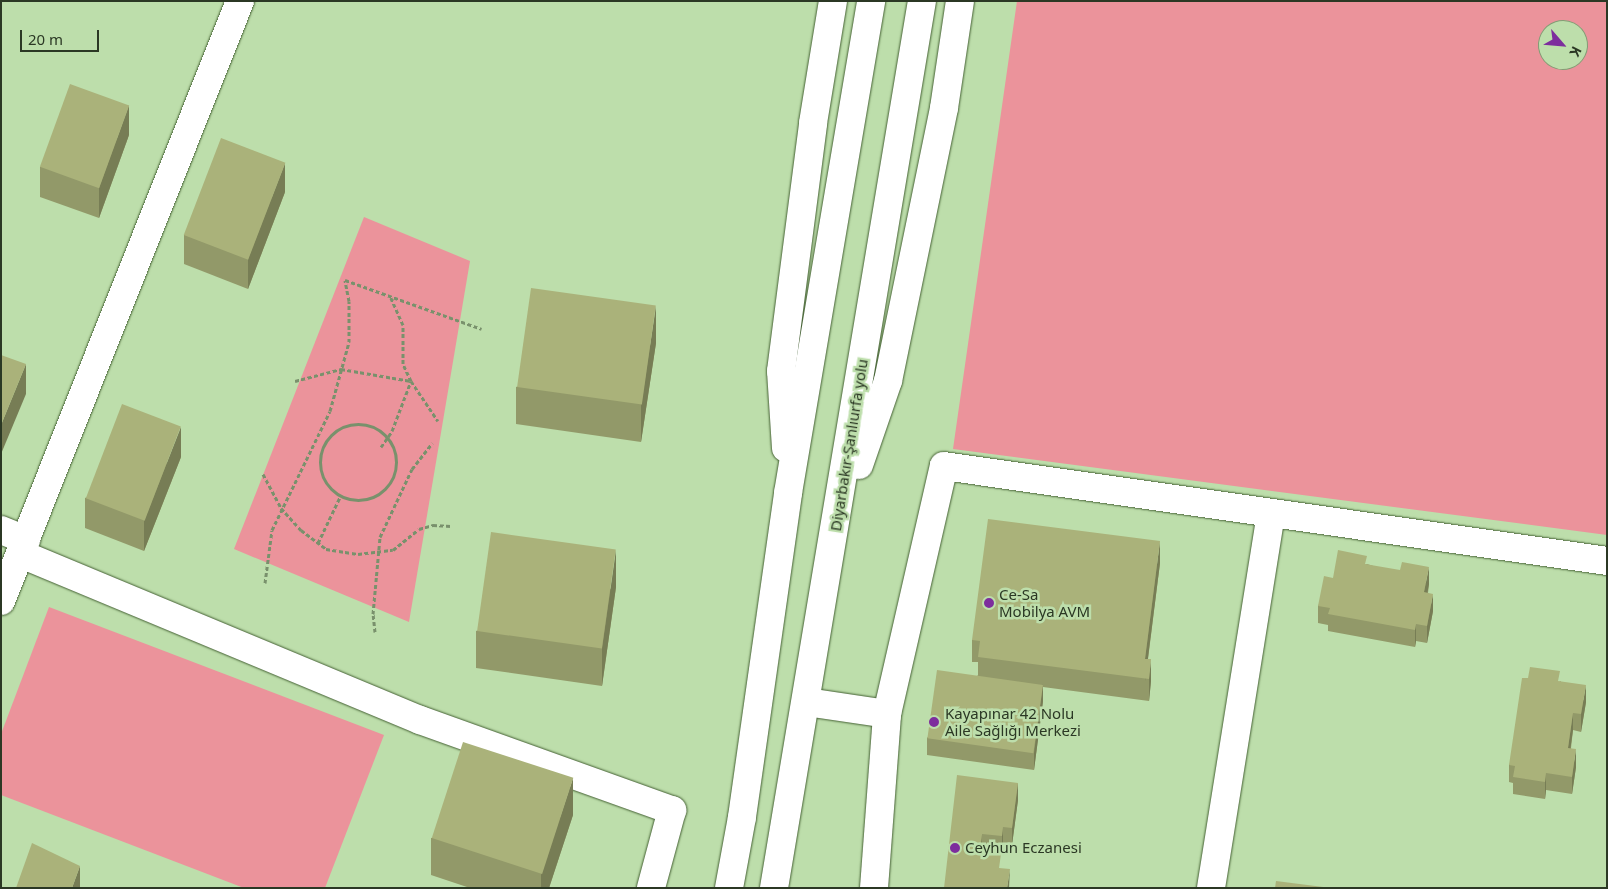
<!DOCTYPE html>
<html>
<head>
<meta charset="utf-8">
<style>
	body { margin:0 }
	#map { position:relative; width:1608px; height:889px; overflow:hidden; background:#bddeab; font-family:"Noto Sans",sans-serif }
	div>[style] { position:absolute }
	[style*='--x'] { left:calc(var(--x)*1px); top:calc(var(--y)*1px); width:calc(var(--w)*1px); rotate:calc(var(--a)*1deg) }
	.green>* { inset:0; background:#eb939b }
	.path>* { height:3px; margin-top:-1.5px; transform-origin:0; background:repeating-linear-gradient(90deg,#79916c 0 4px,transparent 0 6.5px) }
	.path>.ring { margin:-1.5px; padding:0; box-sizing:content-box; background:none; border:3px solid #79916c; border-radius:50% }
	.roads { filter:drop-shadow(0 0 1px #456134) drop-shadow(0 0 1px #456134) }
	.minor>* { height:28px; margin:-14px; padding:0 14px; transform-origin:14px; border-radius:14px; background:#fff }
	.trunk>* { height:28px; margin:-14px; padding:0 14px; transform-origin:14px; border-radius:14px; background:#fff }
	.wall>* { inset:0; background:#929969 }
	.shaded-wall>* { inset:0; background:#777d55 }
	.building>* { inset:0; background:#aab27a; transform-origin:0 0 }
	.dots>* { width:14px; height:14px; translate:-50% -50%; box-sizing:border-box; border:2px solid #bddeab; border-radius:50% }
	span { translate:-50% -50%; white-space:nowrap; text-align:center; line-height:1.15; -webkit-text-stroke:5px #bddeab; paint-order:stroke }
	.street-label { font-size:15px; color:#2b3824 }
	.poi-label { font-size:15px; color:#2b3824 }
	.left { translate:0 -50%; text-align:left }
	.frame { position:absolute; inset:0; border:2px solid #2b3824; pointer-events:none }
	.north { position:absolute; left:1538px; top:20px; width:50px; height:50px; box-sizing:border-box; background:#bddeab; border:1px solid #839c75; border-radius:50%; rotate:117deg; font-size:14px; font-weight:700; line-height:20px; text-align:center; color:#2b3824 }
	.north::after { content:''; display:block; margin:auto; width:18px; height:22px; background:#7d2d9d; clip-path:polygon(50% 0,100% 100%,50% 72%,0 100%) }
	.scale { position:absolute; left:20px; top:30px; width:79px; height:22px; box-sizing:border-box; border:2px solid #2b3824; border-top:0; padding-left:6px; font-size:15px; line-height:18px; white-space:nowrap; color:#2b3824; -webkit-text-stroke:4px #bddeab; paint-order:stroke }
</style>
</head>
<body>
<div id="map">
	<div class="green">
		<i style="clip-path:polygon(evenodd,1017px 1px,1607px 1px,1607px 535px,953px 449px,1017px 1px,1548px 30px,1578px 30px,1578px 60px,1548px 60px,1548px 30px)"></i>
		<i style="clip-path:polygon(364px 217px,470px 261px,409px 622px,234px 549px)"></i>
		<i style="clip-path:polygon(49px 607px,384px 735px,325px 888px,244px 888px,1px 795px,1px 734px)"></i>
	</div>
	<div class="path">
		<i style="--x:345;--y:280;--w:145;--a:19.7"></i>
		<i style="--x:295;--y:381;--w:48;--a:-14.6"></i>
		<i style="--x:341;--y:369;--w:71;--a:9.7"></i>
		<i style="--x:411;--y:381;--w:48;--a:56"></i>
		<i class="ring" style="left:320px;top:424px;width:73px;height:73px"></i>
		<i style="--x:381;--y:447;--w:19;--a:-55"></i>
		<i style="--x:392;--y:431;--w:53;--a:-69.2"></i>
		<i style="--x:411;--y:381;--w:19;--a:-115"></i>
		<i style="--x:403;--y:364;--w:39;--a:-90"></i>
		<i style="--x:403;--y:325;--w:30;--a:-114"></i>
		<i style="--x:263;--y:474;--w:38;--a:62"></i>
		<i style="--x:281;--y:508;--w:30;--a:48"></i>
		<i style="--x:301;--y:530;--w:31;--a:37"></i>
		<i style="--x:326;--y:549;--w:32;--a:9"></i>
		<i style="--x:358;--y:554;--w:35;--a:-7"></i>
		<i style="--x:393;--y:550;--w:33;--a:-39"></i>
		<i style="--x:419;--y:529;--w:15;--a:-16"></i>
		<i style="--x:433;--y:525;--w:18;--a:3"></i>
		<i style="--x:318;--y:543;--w:51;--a:-64.4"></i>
		<i style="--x:265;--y:583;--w:53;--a:-82.5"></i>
		<i style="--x:272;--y:530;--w:132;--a:-64"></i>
		<i style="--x:330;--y:411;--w:72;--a:-74.6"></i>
		<i style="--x:349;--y:342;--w:41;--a:-90"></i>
		<i style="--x:349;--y:301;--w:21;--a:-101"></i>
		<i style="--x:375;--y:632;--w:18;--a:-96"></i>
		<i style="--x:373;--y:614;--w:77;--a:-84.8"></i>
		<i style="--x:380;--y:537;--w:75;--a:-64.8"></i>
		<i style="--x:412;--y:469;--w:33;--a:-52"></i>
	</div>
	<div class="roads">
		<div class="minor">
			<i style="--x:1;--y:530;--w:27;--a:22"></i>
			<i style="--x:21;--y:554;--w:432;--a:22.6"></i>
			<i style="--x:420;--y:720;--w:268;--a:19.7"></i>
			<i style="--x:672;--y:810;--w:81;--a:105.1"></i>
			<i style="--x:1;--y:601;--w:646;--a:-68.28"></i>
			<i style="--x:806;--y:702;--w:82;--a:8.4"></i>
			<i style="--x:874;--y:888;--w:174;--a:-85.7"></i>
			<i style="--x:887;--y:714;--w:254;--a:-77.1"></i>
			<i style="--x:944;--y:466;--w:670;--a:8.15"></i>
			<i style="--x:1211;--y:888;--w:379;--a:-80.9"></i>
		</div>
		<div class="trunk">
			<i style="--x:786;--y:448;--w:77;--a:-93.7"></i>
			<i style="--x:781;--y:371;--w:250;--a:-82.6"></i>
			<i style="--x:813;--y:123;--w:124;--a:-80.7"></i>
			<i style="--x:859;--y:465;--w:89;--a:-71"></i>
			<i style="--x:888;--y:381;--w:279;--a:-78.4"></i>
			<i style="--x:944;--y:108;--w:108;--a:-81.5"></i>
			<i style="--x:729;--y:888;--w:72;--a:-79.6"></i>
			<i style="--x:742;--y:817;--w:327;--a:-81.9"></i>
			<i style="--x:788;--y:493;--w:499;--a:-80.4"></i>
			<i style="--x:774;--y:888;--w:899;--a:-80.53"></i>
		</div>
	</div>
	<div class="wall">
		<i style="clip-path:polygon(129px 135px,99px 218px,40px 197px,40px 167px)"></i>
		<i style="clip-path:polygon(285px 192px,248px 289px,184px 264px,184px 235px)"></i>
		<i style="clip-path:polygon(656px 343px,641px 442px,516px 424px,516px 387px)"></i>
		<i style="clip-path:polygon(181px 457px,144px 551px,85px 528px,85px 498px)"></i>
		<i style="clip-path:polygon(1160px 563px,1148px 659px,1151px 681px,1149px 701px,1043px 687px,1043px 701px,1034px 770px,927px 755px,927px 738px,978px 675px,978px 662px,972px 662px,972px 640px)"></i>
		<i style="clip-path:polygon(1367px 564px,1429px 584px,1428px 593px,1433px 611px,1427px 643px,1416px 641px,1415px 647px,1328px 631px,1328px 625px,1318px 623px,1318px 606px,1333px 578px)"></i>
		<i style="clip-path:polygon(616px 587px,602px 686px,476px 668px,476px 631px)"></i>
		<i style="clip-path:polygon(1560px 681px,1586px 702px,1581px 732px,1573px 730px,1571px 748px,1576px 767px,1572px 794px,1546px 790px,1545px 799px,1513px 794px,1513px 783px,1509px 782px,1509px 765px)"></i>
		<i style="clip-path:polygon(1018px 783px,1018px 800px,1012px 845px,1003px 844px,1002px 854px,982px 851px,944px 888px)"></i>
		<i style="clip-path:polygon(573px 815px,549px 888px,470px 888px,431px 875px,431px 838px)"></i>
	</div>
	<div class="shaded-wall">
		<i style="clip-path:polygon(129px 105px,129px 135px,99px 218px,99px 188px)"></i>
		<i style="clip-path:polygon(285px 163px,285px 192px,248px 289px,248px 259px)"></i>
		<i style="clip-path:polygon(656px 306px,656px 343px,641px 442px,641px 406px)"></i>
		<i style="clip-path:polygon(26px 364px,26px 394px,1px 454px,1px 425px)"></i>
		<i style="clip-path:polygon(181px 427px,181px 457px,144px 551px,144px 521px)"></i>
		<i style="clip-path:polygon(1160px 541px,1160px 563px,1145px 681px,1145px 659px)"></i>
		<i style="clip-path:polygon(616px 550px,616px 587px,602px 686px,602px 649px)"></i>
		<i style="clip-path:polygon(1429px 567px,1429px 584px,1424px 610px,1424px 592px)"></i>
		<i style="clip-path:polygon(1433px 594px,1433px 611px,1427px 643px,1427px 626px)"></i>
		<i style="clip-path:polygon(1416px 624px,1416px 641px,1415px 647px,1415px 630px)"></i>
		<i style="clip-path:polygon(1151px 659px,1151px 681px,1149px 701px,1149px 679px)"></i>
		<i style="clip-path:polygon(1043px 684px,1043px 701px,1034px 770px,1034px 753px)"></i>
		<i style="clip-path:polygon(1586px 685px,1586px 702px,1581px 732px,1581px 714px)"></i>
		<i style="clip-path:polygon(1573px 713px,1573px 730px,1568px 765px,1568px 748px)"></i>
		<i style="clip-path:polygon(1576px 749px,1576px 767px,1572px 794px,1572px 777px)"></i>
		<i style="clip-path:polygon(1546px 773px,1546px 790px,1545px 799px,1545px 782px)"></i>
		<i style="clip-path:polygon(573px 778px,573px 815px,549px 888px,541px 888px,541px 875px)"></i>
		<i style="clip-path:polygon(1018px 783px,1018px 800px,1012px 845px,1012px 828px)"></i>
		<i style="clip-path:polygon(1003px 827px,1003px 844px,1002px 854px,1002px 836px)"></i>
		<i style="clip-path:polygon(982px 834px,982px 851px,980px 869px,980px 852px)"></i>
		<i style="clip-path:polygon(80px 866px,80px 888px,72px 888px)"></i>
		<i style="clip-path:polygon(1010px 869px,1009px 888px,1007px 888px)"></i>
	</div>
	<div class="building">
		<i style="left:70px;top:84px;width:63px;height:88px;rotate:20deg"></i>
		<i style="left:221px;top:138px;width:69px;height:104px;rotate:21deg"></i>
		<i style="left:531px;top:288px;width:126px;height:100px;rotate:8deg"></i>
		<i style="clip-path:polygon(1px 355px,26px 364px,1px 425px)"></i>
		<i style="left:122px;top:404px;width:63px;height:101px;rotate:21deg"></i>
		<i style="clip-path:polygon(988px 519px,1160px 541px,1145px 659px,1151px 659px,1149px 679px,978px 657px,980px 641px,972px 640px)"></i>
		<i style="left:491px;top:532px;width:126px;height:100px;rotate:8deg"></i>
		<i style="clip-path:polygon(1338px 550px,1367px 556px,1365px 564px,1400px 570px,1402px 562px,1429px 567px,1424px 592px,1433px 594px,1427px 626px,1416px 624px,1415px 630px,1328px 614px,1330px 608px,1318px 606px,1324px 576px,1333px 578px)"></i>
		<i style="clip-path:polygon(1530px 667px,1560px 671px,1558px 681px,1586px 685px,1581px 714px,1573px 713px,1568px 748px,1576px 749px,1572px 777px,1546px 773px,1545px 782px,1513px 777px,1515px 766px,1509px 765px,1522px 678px,1528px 678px)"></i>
		<i style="left:937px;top:670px;width:107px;height:69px;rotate:8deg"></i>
		<i style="left:463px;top:742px;width:116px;height:101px;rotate:18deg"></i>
		<i style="clip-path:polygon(957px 775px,1018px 783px,1012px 828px,1003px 827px,1002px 836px,982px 834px,980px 852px,1001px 854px,999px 868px,1010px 869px,1007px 888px,944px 888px)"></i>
		<i style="clip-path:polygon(32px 843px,80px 866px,72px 888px,16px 888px)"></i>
		<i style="clip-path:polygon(1276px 881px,1331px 888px,1275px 888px)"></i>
	</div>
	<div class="dots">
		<i style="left:989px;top:603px;background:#7d2d9d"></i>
		<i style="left:934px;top:722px;background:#7d2d9d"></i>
		<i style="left:955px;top:848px;background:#7d2d9d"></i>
	</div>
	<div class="street-label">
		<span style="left:849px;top:445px;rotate:-81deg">Diyarbakır-Şanlıurfa yolu</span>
	</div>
	<div class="poi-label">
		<span class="left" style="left:999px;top:603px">Ce-Sa<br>Mobilya AVM</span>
		<span class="left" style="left:945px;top:722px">Kayapınar 42 Nolu<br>Aile Sağlığı Merkezi</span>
		<span class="left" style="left:965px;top:848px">Ceyhun Eczanesi</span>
	</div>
	<div class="frame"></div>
	<div class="north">K</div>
	<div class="scale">20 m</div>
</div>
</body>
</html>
